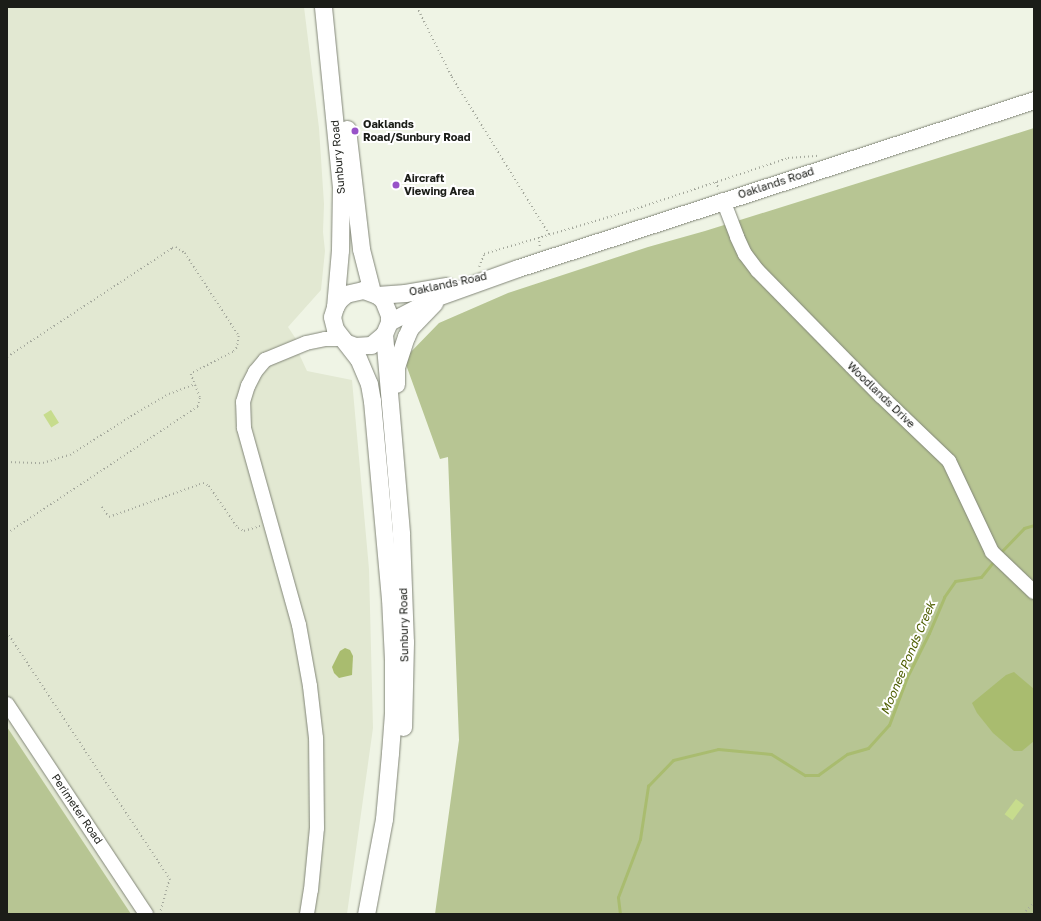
<!DOCTYPE html>
<html>
<head>
<meta charset="utf-8">
<style>
	body { margin:0 }
	#map { position:relative; width:1041px; height:921px; overflow:hidden; background:#eff4e5; font-family:"Golos Text",sans-serif }
	div>[style] { position:absolute }
	[style*='--x'] { left:calc(var(--x)*1px); top:calc(var(--y)*1px); width:calc(var(--w)*1px); rotate:calc(var(--a)*1deg) }
	.built>* { inset:0; background:#e2e8d2 }
	.green>* { inset:0; background:#b7c593 }
	.water>* { inset:0; background:#a9bc6f }
	.stream>* { height:3px; margin:-1.5px; padding:0 1.5px; transform-origin:1.5px; border-radius:1.5px; background:#a9bc6f }
	.building>* { inset:0; background:#c7dc8d; transform-origin:0 0 }
	.path>* { height:1.5px; margin-top:-0.75px; transform-origin:0; background:repeating-linear-gradient(90deg,#a4a89c 0 1px,transparent 0 4px) }
	.roads { filter:drop-shadow(0 0 1px #828678) drop-shadow(0 0 1px #828678) }
	.minor>* { height:14px; margin:-7px; padding:0 7px; transform-origin:7px; border-radius:7px; background:#fff }
	.major>* { height:17px; margin:-8.5px; padding:0 8.5px; transform-origin:8.5px; border-radius:8.5px; background:#fff }
	.dots>* { width:11px; height:11px; translate:-50% -50%; box-sizing:border-box; border:2px solid #fff; border-radius:50% }
	span { translate:-50% -50%; white-space:nowrap; text-align:center; line-height:1.15; -webkit-text-stroke:4px #fff; paint-order:stroke }
	.poi-label { font-size:11px; color:#1b1d18; font-weight:700 }
	.left { translate:0 -50%; text-align:left }
	.street-label { font-size:11px; color:#1b1d18 }
	.water-label { font-size:12px; color:#4e5e01; font-style:italic }
	.frame { position:absolute; inset:0; border:8px solid #1b1d18; pointer-events:none }
</style>
</head>
<body>
<div id="map">
	<div class="built">
		<i style="clip-path:polygon(7px 7px,304px 7px,319px 128px,324px 204px,323px 232px,325px 251px,321px 290px,288px 327px,296px 339px,300px 356px,307px 371px,352px 380px,369px 569px,373px 728px,347px 914px,7px 914px)"></i>
	</div>
	<div class="green">
		<i style="clip-path:polygon(1034px 128px,1034px 914px,435px 914px,459px 740px,448px 457px,440px 459px,404px 359px,439px 323px,508px 293px,648px 247px,705px 231px)"></i>
		<i style="clip-path:polygon(7px 727px,131px 914px,7px 914px)"></i>
	</div>
	<div class="water">
		<i style="clip-path:polygon(345px 648px,350px 650px,353px 656px,352px 675px,339px 678px,334px 673px,332px 667px,340px 651px)"></i>
		<i style="clip-path:polygon(1014px 672px,1034px 689px,1034px 741px,1022px 751px,1014px 751px,993px 733px,977px 713px,972px 703px,1006px 675px)"></i>
	</div>
	<div class="stream">
		<i style="--x:999;--y:554;--w:36;--a:-46"></i>
		<i style="--x:1024;--y:528;--w:10;--a:-17"></i>
		<i style="--x:620;--y:914;--w:17;--a:-97"></i>
		<i style="--x:618;--y:897;--w:62;--a:-69.2"></i>
		<i style="--x:640;--y:839;--w:54;--a:-81.4"></i>
		<i style="--x:648;--y:786;--w:36;--a:-46"></i>
		<i style="--x:673;--y:760;--w:46;--a:-13.7"></i>
		<i style="--x:718;--y:749;--w:53;--a:5.4"></i>
		<i style="--x:771;--y:754;--w:40;--a:32"></i>
		<i style="--x:805;--y:775;--w:13;--a:0"></i>
		<i style="--x:818;--y:775;--w:36;--a:-36"></i>
		<i style="--x:847;--y:754;--w:22;--a:-16"></i>
		<i style="--x:868;--y:748;--w:31;--a:-48"></i>
		<i style="--x:889;--y:725;--w:51;--a:-69.4"></i>
		<i style="--x:907;--y:677;--w:49;--a:-63.4"></i>
		<i style="--x:929;--y:633;--w:39;--a:-67"></i>
		<i style="--x:944;--y:597;--w:19;--a:-55"></i>
		<i style="--x:955;--y:581;--w:26;--a:-9"></i>
		<i style="--x:981;--y:577;--w:22;--a:-51"></i>
	</div>
	<div class="building">
		<i style="left:51px;top:410px;width:15px;height:9px;rotate:58deg"></i>
		<i style="left:1016px;top:799px;width:10px;height:19px;rotate:37deg"></i>
	</div>
	<div class="path">
		<i style="--x:417;--y:7;--w:78;--a:63.4"></i>
		<i style="--x:452;--y:77;--w:185;--a:58.3"></i>
		<i style="--x:716;--y:182;--w:8;--a:67"></i>
		<i style="--x:539;--y:237;--w:10;--a:84"></i>
		<i style="--x:479;--y:267;--w:14;--a:-69"></i>
		<i style="--x:484;--y:254;--w:148;--a:-16.5"></i>
		<i style="--x:626;--y:212;--w:171;--a:-18.4"></i>
		<i style="--x:788;--y:158;--w:31;--a:-4"></i>
		<i style="--x:7;--y:357;--w:198;--a:-33.4"></i>
		<i style="--x:172;--y:248;--w:4;--a:-14"></i>
		<i style="--x:176;--y:247;--w:11;--a:34"></i>
		<i style="--x:185;--y:253;--w:99;--a:57"></i>
		<i style="--x:239;--y:336;--w:12;--a:99"></i>
		<i style="--x:237;--y:348;--w:6;--a:135"></i>
		<i style="--x:233;--y:352;--w:47;--a:152.4"></i>
		<i style="--x:191;--y:374;--w:26;--a:69"></i>
		<i style="--x:200;--y:398;--w:9;--a:103"></i>
		<i style="--x:198;--y:407;--w:229;--a:146.4"></i>
		<i style="--x:7;--y:462;--w:36;--a:2"></i>
		<i style="--x:43;--y:463;--w:28;--a:-17"></i>
		<i style="--x:70;--y:455;--w:84;--a:-32.4"></i>
		<i style="--x:141;--y:410;--w:32;--a:-30"></i>
		<i style="--x:169;--y:394;--w:28;--a:-21"></i>
		<i style="--x:102;--y:507;--w:12;--a:55"></i>
		<i style="--x:109;--y:517;--w:100;--a:-19.9"></i>
		<i style="--x:203;--y:483;--w:7;--a:27"></i>
		<i style="--x:209;--y:486;--w:51;--a:55.4"></i>
		<i style="--x:238;--y:528;--w:7;--a:27"></i>
		<i style="--x:244;--y:531;--w:17;--a:-17"></i>
		<i style="--x:7;--y:632;--w:296;--a:56.6"></i>
		<i style="--x:170;--y:879;--w:36;--a:106"></i>
		<i style="--x:1023;--y:914;--w:16;--a:-47"></i>
	</div>
	<div class="roads">
		<div class="minor">
			<i style="--x:723;--y:200;--w:40;--a:69"></i>
			<i style="--x:737;--y:237;--w:19;--a:65"></i>
			<i style="--x:745;--y:254;--w:21;--a:53"></i>
			<i style="--x:758;--y:271;--w:175;--a:45.5"></i>
			<i style="--x:881;--y:396;--w:94;--a:43.7"></i>
			<i style="--x:949;--y:461;--w:101;--a:64.7"></i>
			<i style="--x:992;--y:552;--w:58;--a:43.6"></i>
			<i style="--x:7;--y:704;--w:252;--a:56.5"></i>
			<i style="--x:307;--y:914;--w:24;--a:-81"></i>
			<i style="--x:311;--y:890;--w:62;--a:-84.5"></i>
			<i style="--x:317;--y:828;--w:90;--a:-90.6"></i>
			<i style="--x:316;--y:738;--w:52;--a:-96.6"></i>
			<i style="--x:310;--y:686;--w:62;--a:-100.2"></i>
			<i style="--x:299;--y:625;--w:205;--a:-105.6"></i>
			<i style="--x:244;--y:428;--w:26;--a:-92"></i>
			<i style="--x:243;--y:402;--w:17;--a:-73"></i>
			<i style="--x:248;--y:386;--w:16;--a:-63"></i>
			<i style="--x:255;--y:372;--w:16;--a:-50"></i>
			<i style="--x:265;--y:360;--w:44;--a:-22.5"></i>
			<i style="--x:306;--y:343;--w:19;--a:-12"></i>
			<i style="--x:325;--y:339;--w:16;--a:0"></i>
		</div>
		<div class="major">
			<i style="--x:323;--y:7;--w:180;--a:84.3"></i>
			<i style="--x:341;--y:186;--w:64;--a:90.9"></i>
			<i style="--x:340;--y:250;--w:57;--a:95"></i>
			<i style="--x:347;--y:129;--w:121;--a:83.3"></i>
			<i style="--x:361;--y:249;--w:44;--a:75.7"></i>
			<i style="--x:377;--y:295;--w:28;--a:-4"></i>
			<i style="--x:405;--y:293;--w:42;--a:-9.7"></i>
			<i style="--x:389;--y:322;--w:54;--a:-27.5"></i>
			<i style="--x:437;--y:297;--w:86;--a:-19.7"></i>
			<i style="--x:518;--y:268;--w:543;--a:-18.03"></i>
			<i style="--x:384;--y:334;--w:201;--a:85.1"></i>
			<i style="--x:401;--y:534;--w:108;--a:87.9"></i>
			<i style="--x:405;--y:642;--w:85;--a:91.3"></i>
			<i style="--x:347;--y:343;--w:9;--a:21"></i>
			<i style="--x:355;--y:346;--w:16;--a:-4"></i>
			<i style="--x:371;--y:345;--w:17;--a:-40"></i>
			<i style="--x:384;--y:334;--w:13;--a:-67"></i>
			<i style="--x:389;--y:322;--w:7;--a:-90"></i>
			<i style="--x:389;--y:315;--w:16;--a:-112"></i>
			<i style="--x:383;--y:300;--w:8;--a:-140"></i>
			<i style="--x:377;--y:295;--w:15;--a:-160"></i>
			<i style="--x:363;--y:290;--w:17;--a:167"></i>
			<i style="--x:346;--y:294;--w:9;--a:139"></i>
			<i style="--x:339;--y:300;--w:8;--a:120"></i>
			<i style="--x:335;--y:307;--w:10;--a:107"></i>
			<i style="--x:332;--y:317;--w:12;--a:76"></i>
			<i style="--x:335;--y:329;--w:37;--a:52"></i>
			<i style="--x:358;--y:358;--w:28;--a:67"></i>
			<i style="--x:369;--y:384;--w:17;--a:80"></i>
			<i style="--x:372;--y:401;--w:198;--a:84.8"></i>
			<i style="--x:390;--y:598;--w:61;--a:87.2"></i>
			<i style="--x:393;--y:659;--w:54;--a:90"></i>
			<i style="--x:393;--y:713;--w:40;--a:94.3"></i>
			<i style="--x:390;--y:753;--w:66;--a:95.2"></i>
			<i style="--x:384;--y:819;--w:97;--a:100.7"></i>
			<i style="--x:396;--y:384;--w:17;--a:-90"></i>
			<i style="--x:396;--y:367;--w:32;--a:-72"></i>
			<i style="--x:406;--y:337;--w:10;--a:-66"></i>
			<i style="--x:410;--y:328;--w:35;--a:-46"></i>
		</div>
	</div>
	<div class="dots">
		<i style="left:355px;top:131px;background:#9853c8"></i>
		<i style="left:396px;top:185px;background:#9853c8"></i>
	</div>
	<div class="poi-label">
		<span class="left" style="left:363px;top:131px">Oaklands<br>Road/Sunbury Road</span>
		<span class="left" style="left:404px;top:185px">Aircraft<br>Viewing Area</span>
	</div>
	<div class="street-label">
		<span style="left:338px;top:157px;rotate:-95deg">Sunbury Road</span>
		<span style="left:776px;top:183px;rotate:-18deg">Oaklands Road</span>
		<span style="left:448px;top:284px;rotate:-12deg">Oaklands Road</span>
		<span style="left:881px;top:395px;rotate:44deg">Woodlands Drive</span>
		<span style="left:404px;top:625px;rotate:-91deg">Sunbury Road</span>
		<span style="left:77px;top:809px;rotate:56deg">Perimeter Road</span>
	</div>
	<div class="water-label">
		<span style="left:908px;top:658px;rotate:-67deg">Moonee Ponds Creek</span>
	</div>
	<div class="frame"></div>
</div>
</body>
</html>
